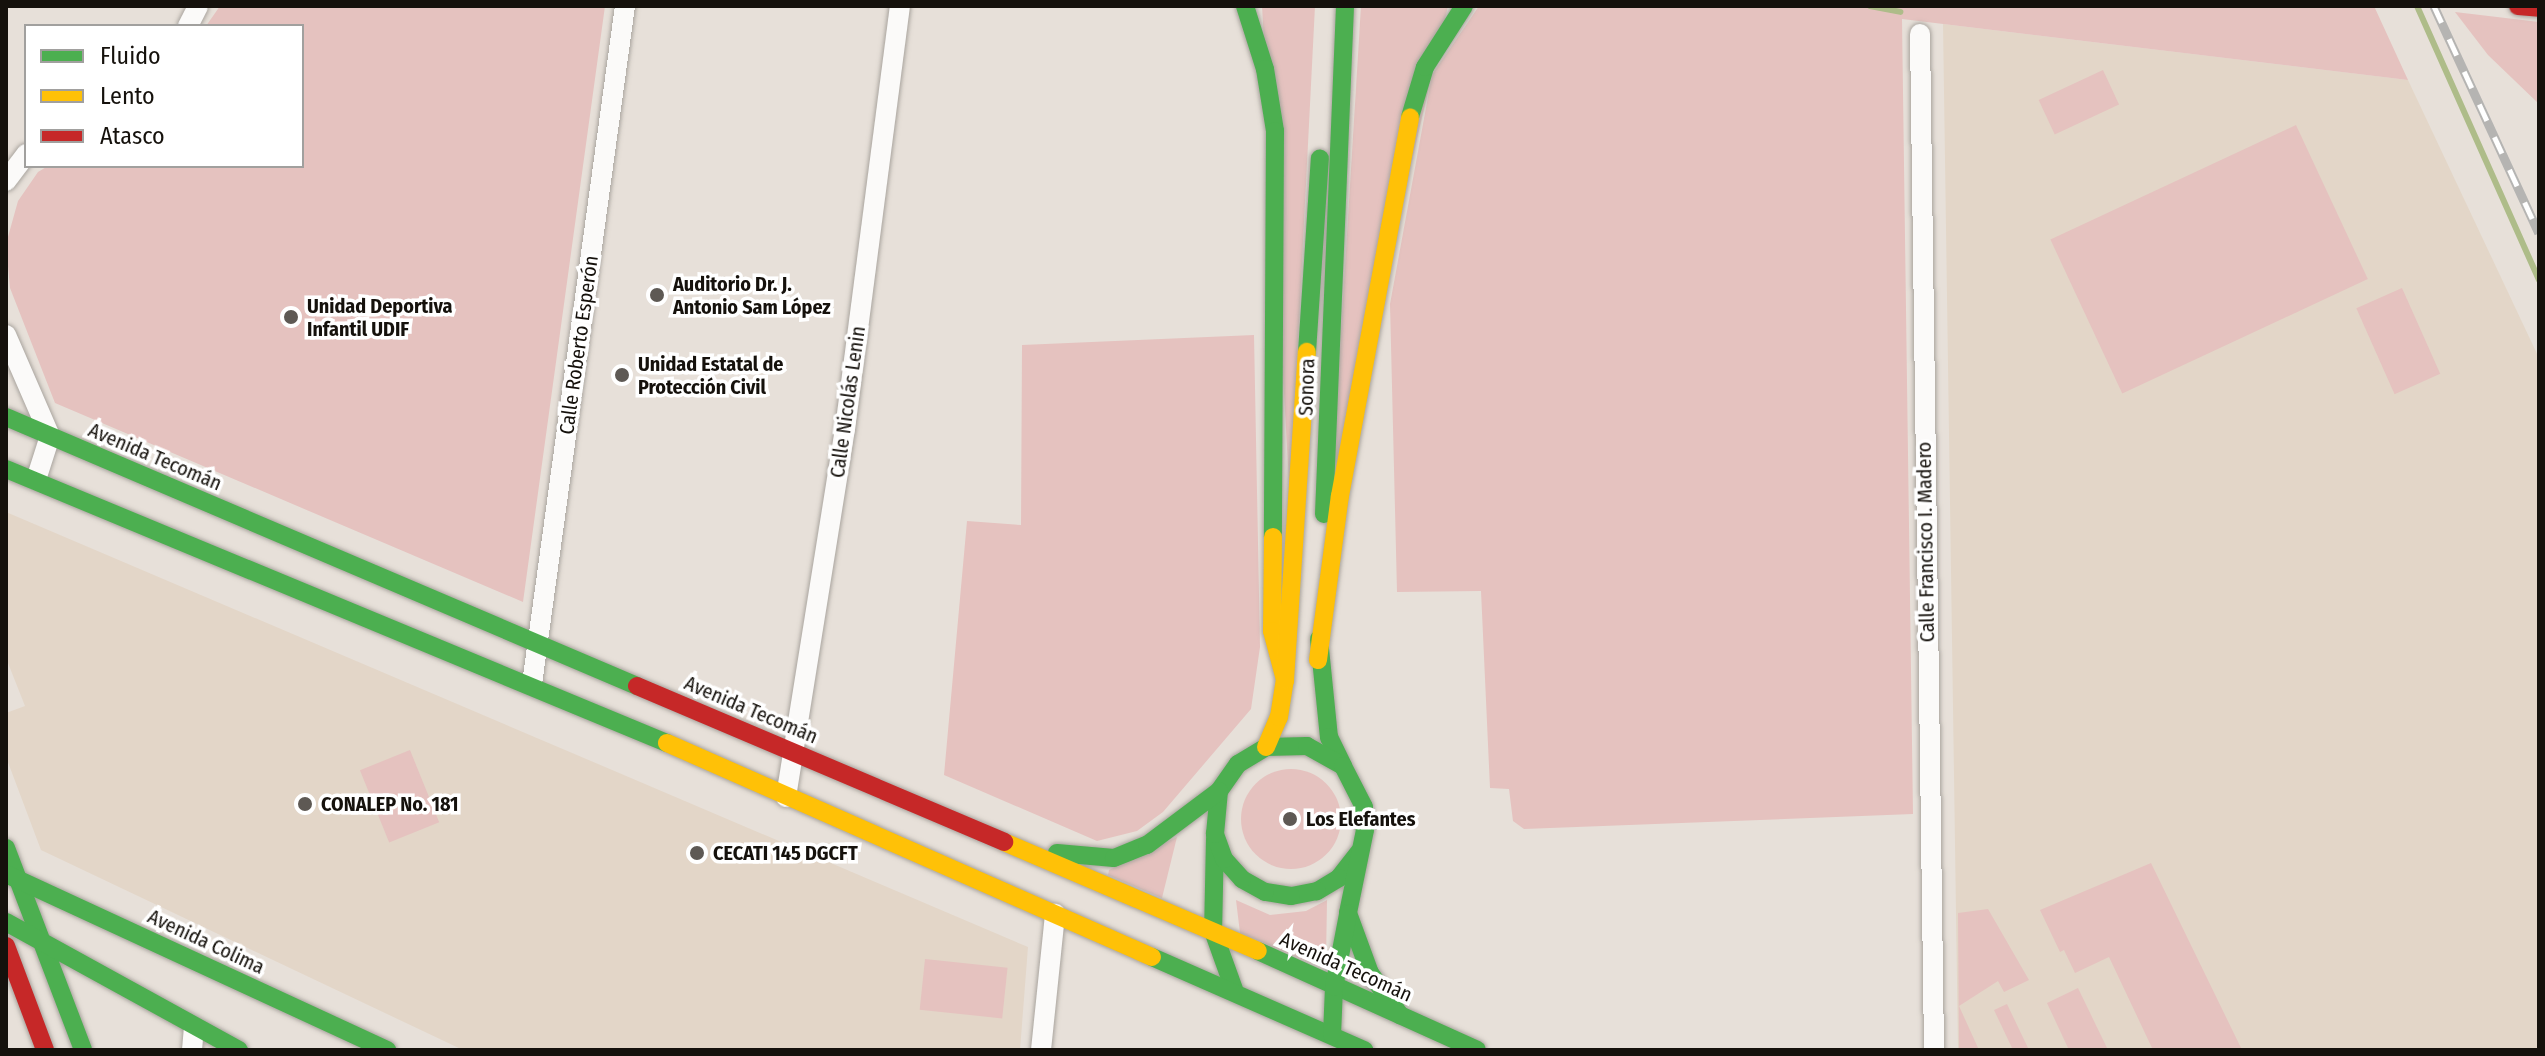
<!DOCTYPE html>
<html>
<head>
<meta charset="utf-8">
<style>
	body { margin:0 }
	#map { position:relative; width:2545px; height:1056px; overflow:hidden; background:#e7e0d9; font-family:"Fira Sans Condensed",sans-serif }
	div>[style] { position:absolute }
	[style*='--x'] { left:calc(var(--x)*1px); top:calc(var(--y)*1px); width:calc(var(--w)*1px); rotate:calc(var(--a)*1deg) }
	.built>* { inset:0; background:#e3d6c8 }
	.green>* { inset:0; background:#e5c2bf; transform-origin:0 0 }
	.round { border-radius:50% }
	.stream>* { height:6px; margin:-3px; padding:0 3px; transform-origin:3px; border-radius:3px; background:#aebc89 }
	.roads { filter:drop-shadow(0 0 2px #a9a49e) drop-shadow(0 0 2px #a9a49e) }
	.street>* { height:20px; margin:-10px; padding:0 10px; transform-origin:10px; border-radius:10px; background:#fbfaf9 }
	.fast>* { height:18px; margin:-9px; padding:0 9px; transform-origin:9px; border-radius:9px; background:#4caf50 }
	.slow>* { height:18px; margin:-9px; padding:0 9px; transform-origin:9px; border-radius:9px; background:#ffc107 }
	.jam>* { height:18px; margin:-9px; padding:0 9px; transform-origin:9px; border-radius:9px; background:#c62828 }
	.rail>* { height:9px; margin-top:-4.5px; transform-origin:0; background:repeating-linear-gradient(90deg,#fff 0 18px,#b5b4b2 0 36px); box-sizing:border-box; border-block:2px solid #b5b4b2 }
	.dots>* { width:22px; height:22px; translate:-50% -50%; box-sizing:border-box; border:4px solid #fff; border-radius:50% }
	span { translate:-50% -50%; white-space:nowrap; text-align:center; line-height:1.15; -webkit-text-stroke:7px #fff; paint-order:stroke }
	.poi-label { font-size:20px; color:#15110c; font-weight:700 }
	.left { translate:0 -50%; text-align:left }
	.street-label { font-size:20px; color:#15110c }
	.frame { position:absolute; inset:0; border:8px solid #15110c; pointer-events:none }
	.legend { position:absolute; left:24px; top:24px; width:280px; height:144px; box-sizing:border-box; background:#fff; border:2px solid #a1a09e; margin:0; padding:10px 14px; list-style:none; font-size:24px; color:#15110c }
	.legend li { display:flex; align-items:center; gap:16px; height:40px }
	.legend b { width:40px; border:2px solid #a1a09e }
</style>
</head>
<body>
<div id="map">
	<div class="built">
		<i style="clip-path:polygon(1943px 24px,2408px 80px,2539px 358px,2539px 1050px,1958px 1050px)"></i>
		<i style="clip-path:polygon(6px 512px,1028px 947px,1020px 1050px,463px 1050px,41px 850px,6px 757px,6px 713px,25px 706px,6px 658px)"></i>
	</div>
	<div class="green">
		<i style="clip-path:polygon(220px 6px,605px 6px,523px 602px,55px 403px,10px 288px,6px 244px,18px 201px,38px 172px,48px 166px,302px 166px,302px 26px,206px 26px)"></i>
		<i style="clip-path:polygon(1262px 6px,1315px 6px,1290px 499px)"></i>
		<i style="clip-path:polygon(1361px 6px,1448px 6px,1330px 512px)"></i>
		<i style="clip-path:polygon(1479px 6px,2374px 6px,2408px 80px,1902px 19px,1913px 814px,1524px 829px,1513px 821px,1509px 789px,1490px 788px,1481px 591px,1397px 592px,1390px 304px,1432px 75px)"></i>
		<i style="clip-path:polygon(2455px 12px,2539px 22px,2539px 104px,2488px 55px)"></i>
		<i style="left:2103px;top:70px;width:38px;height:71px;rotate:65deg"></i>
		<i style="left:2296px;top:125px;width:170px;height:271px;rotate:65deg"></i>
		<i style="left:2402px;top:288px;width:94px;height:50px;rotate:66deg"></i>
		<i style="clip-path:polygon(1254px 335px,1260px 647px,1251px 709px,1163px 812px,1137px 831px,1097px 841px,944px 775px,967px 521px,1021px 525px,1022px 345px)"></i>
		<i style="left:410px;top:750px;width:78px;height:54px;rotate:68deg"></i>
		<i class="round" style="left:1241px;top:769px;width:100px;height:100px"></i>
		<i style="clip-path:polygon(1177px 837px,1162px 898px,1108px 875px,1109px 870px)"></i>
		<i style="clip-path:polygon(2151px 863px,2242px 1050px,2153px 1050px,2109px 957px,2075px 973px,2064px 950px,2060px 952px,2040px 910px)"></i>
		<i style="clip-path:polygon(1236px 900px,1270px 915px,1306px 911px,1327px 900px,1326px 961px,1318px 966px,1240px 933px)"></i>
		<i style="clip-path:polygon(1988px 909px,2029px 980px,2004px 992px,1998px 981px,1959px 1006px,1979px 1050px,1959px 1050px,1958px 913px)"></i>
		<i style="left:925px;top:959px;width:83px;height:51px;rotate:6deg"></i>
		<i style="clip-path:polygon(2078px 988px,2108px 1050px,2069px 1050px,2047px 1003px)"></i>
		<i style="clip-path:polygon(2007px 1004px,2029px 1050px,2013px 1050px,1994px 1010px)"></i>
	</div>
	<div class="stream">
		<i style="--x:1870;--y:6;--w:31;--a:11"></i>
		<i style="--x:2417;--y:6;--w:300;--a:66"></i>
	</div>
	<div class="roads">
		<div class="street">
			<i style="--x:188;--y:26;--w:22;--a:-63"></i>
			<i style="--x:1920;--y:34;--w:1016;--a:89.21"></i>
			<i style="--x:6;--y:181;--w:34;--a:-53"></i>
			<i style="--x:6;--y:335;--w:110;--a:66.5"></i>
			<i style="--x:50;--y:436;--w:46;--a:107.7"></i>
			<i style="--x:532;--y:684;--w:684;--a:-82.19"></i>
			<i style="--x:786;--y:797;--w:373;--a:-80.9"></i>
			<i style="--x:845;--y:429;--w:427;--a:-82.6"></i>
			<i style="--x:192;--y:1050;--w:22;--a:-85"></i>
			<i style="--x:1041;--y:1050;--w:137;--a:-84.1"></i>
		</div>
		<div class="fast">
			<i style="--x:1245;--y:6;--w:66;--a:72.4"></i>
			<i style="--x:1265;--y:69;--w:63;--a:80.8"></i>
			<i style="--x:1275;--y:131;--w:406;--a:90.3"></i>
			<i style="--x:1410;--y:117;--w:52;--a:-73.3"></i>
			<i style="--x:1425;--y:67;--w:72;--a:-57.4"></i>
			<i style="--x:1307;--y:352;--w:194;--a:-86.2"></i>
			<i style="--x:6;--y:417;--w:686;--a:23.09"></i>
			<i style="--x:6;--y:469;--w:716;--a:22.52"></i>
			<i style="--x:1324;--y:514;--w:508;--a:-87.63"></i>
			<i style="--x:1319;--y:639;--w:99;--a:84.2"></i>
			<i style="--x:1329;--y:737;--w:32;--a:64"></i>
			<i style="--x:1215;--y:839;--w:92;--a:91.2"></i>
			<i style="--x:1213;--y:931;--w:65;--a:70.2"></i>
			<i style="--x:6;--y:848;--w:216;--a:69.1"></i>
			<i style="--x:1359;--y:852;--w:33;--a:128"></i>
			<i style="--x:1339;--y:878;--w:26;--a:149"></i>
			<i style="--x:1317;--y:891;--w:26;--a:169"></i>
			<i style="--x:1291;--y:896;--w:26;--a:-171"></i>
			<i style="--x:1265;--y:892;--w:26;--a:-151"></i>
			<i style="--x:1242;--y:879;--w:27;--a:-132"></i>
			<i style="--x:1224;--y:859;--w:27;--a:-110"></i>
			<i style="--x:1215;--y:834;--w:43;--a:-84.7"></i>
			<i style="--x:1219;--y:791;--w:33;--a:-55"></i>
			<i style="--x:1238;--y:764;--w:33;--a:-31"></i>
			<i style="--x:1266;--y:747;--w:41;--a:-1.4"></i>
			<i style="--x:1307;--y:746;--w:41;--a:29.1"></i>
			<i style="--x:1343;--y:766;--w:46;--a:62.9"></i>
			<i style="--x:1364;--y:807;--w:23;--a:88"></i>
			<i style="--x:1365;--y:830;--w:85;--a:101.6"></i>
			<i style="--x:1348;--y:913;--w:64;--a:69.9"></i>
			<i style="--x:1370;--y:973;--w:52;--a:54.5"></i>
			<i style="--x:1057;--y:853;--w:57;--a:5"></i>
			<i style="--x:1114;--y:858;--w:35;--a:-22"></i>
			<i style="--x:1147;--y:845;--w:90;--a:-36.9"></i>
			<i style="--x:6;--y:874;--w:420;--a:24.8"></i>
			<i style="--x:6;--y:922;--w:266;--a:28.8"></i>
			<i style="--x:1258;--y:951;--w:240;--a:24.3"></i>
			<i style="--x:1152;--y:957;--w:232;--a:23.7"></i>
			<i style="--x:1332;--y:1035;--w:48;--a:-87.6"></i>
			<i style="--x:1334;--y:987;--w:74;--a:-79.1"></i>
		</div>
		<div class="slow">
			<i style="--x:1273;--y:537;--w:94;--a:90.6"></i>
			<i style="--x:1272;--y:631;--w:51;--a:75.1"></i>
			<i style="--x:1318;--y:660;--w:165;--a:-82.4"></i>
			<i style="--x:1340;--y:496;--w:385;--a:-79.5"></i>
			<i style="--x:667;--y:743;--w:530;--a:23.81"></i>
			<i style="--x:1266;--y:747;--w:33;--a:-67"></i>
			<i style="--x:1279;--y:717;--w:37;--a:-81"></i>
			<i style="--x:1285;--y:680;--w:329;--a:-86.2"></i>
			<i style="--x:1004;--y:842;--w:276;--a:23.2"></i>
		</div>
		<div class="jam">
			<i style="--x:2518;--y:6;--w:21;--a:5"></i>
			<i style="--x:637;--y:686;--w:399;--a:23"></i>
			<i style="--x:6;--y:946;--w:111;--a:69.4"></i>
		</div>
	</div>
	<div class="rail">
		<i style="--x:2434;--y:6;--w:250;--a:65.2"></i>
	</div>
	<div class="dots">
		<i style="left:657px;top:295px;background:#5e5954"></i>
		<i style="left:291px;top:317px;background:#5e5954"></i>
		<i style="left:622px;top:375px;background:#5e5954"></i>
		<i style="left:305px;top:804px;background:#5e5954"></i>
		<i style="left:1290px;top:819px;background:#5e5954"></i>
		<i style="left:697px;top:853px;background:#5e5954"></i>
	</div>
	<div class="poi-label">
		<span class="left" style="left:673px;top:296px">Auditorio Dr. J.<br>Antonio Sam López</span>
		<span class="left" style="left:307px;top:318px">Unidad Deportiva<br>Infantil UDIF</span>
		<span class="left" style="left:638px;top:376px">Unidad Estatal de<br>Protección Civil</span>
		<span class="left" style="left:321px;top:804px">CONALEP No. 181</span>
		<span class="left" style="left:1306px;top:819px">Los Elefantes</span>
		<span class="left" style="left:713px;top:853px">CECATI 145 DGCFT</span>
	</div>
	<div class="street-label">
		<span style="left:579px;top:345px;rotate:-82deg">Calle Roberto Esperón</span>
		<span style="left:1307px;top:387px;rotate:-88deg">Sonora</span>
		<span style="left:848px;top:402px;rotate:-82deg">Calle Nicolás Lenin</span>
		<span style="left:155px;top:457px;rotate:23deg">Avenida Tecomán</span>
		<span style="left:1926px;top:542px;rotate:-91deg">Calle Francisco I. Madero</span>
		<span style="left:751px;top:710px;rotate:23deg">Avenida Tecomán</span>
		<span style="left:206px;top:942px;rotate:25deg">Avenida Colima</span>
		<span style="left:1346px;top:967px;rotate:24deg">Avenida Tecomán</span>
	</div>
	<div class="frame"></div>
	<ul class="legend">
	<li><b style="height:10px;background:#4caf50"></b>Fluido</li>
	<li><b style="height:10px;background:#ffc107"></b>Lento</li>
	<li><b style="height:10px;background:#c62828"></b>Atasco</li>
	</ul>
</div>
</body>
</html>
